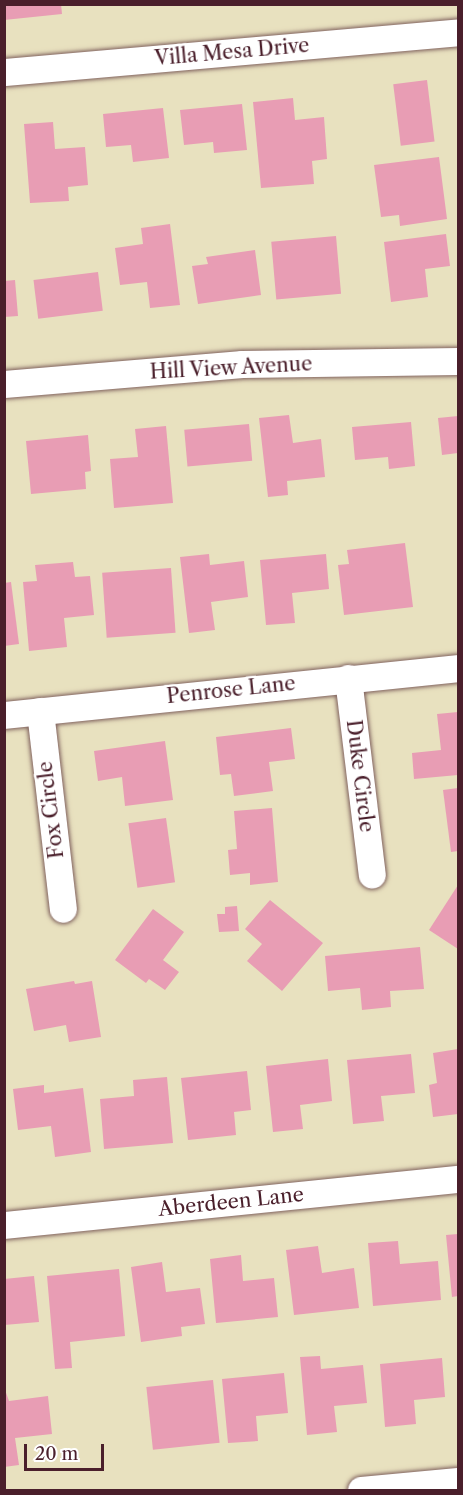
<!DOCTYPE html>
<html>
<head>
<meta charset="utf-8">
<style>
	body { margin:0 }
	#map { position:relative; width:463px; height:1495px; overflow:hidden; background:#e8e1bf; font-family:"Libre Caslon Text",serif }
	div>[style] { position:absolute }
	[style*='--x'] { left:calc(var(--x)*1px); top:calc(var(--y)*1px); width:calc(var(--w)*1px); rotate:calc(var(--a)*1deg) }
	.building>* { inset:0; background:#e89db4; transform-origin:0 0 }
	.roads { filter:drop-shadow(0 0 2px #81635f) drop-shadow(0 0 2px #81635f) }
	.street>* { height:27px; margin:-13.5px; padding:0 13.5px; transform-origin:13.5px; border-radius:13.5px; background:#fff }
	span { translate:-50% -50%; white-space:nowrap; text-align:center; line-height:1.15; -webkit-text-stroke:4.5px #fff; paint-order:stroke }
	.street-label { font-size:20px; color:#4a1f2b }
	.frame { position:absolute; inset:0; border:6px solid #4a1f2b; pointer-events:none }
	.scale { position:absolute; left:24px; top:1444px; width:80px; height:27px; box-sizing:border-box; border:3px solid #4a1f2b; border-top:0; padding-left:8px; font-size:18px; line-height:21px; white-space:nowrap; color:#4a1f2b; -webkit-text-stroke:4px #fff; paint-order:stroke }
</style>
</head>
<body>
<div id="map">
	<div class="building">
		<i style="clip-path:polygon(4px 4px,61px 4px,62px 14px,4px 20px)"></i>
		<i style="left:427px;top:80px;width:62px;height:34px;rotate:83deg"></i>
		<i style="clip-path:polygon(293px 98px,295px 120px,324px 117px,327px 159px,312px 161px,314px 184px,261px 188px,253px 102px)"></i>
		<i style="clip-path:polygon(242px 104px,247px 150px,214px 153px,213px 142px,184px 145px,180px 110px)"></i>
		<i style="clip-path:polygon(163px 108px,169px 158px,133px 162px,131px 145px,106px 147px,103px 114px)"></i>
		<i style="clip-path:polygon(53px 122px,55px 149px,85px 147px,88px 185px,68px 187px,69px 201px,30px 203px,24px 124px)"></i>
		<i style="clip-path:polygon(439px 157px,447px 219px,400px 226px,399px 215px,381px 217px,374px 165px)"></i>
		<i style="clip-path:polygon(170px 224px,180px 305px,150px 308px,147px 282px,120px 285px,115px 248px,143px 244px,141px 228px)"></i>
		<i style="clip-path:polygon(446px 234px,450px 266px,425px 269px,428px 297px,391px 302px,384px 242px)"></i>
		<i style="left:336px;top:236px;width:58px;height:65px;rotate:85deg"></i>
		<i style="clip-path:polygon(255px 250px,261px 295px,198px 304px,192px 266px,208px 264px,206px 257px)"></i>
		<i style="left:98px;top:272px;width:39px;height:65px;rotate:83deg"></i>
		<i style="clip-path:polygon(15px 280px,18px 316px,4px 317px,4px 281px)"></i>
		<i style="clip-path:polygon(289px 415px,293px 443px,321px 439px,325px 477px,287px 481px,288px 495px,268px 497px,259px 418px)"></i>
		<i style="clip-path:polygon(458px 416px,458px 453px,442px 455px,438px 418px)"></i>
		<i style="clip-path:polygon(411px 422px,415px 466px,389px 469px,388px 457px,355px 460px,352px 427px)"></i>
		<i style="left:249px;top:424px;width:37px;height:65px;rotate:85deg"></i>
		<i style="clip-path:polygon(166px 426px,173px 503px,114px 508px,110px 459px,138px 457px,135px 429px)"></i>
		<i style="clip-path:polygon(88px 435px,91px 471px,85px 472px,86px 489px,31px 494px,26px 441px)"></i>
		<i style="clip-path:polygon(405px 543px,413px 607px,344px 615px,338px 565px,349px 564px,347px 550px)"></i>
		<i style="clip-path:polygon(209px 554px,210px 565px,244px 561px,248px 597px,211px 602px,215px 630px,189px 633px,180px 557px)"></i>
		<i style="clip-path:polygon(326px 554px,329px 589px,292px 593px,295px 623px,266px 625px,260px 560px)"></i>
		<i style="clip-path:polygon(73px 562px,75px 577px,90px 576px,94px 615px,64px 618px,67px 647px,29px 651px,23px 582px,37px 581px,35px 565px)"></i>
		<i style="left:171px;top:568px;width:65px;height:69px;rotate:86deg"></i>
		<i style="clip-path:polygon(11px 582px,19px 644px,4px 646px,4px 583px)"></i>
		<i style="clip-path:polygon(458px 712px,458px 775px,414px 779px,412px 753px,441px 750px,437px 714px)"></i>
		<i style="clip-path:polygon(291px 728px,295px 759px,269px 762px,273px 791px,234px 796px,231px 774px,220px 775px,216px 737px)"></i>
		<i style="clip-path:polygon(165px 741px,173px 800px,125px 806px,122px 777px,98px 781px,94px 751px)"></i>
		<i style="clip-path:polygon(458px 788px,458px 851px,451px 852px,443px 790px)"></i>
		<i style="clip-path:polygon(272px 808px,278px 882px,250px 885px,250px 873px,230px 875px,228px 850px,237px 849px,234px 811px)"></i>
		<i style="left:166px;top:818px;width:65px;height:38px;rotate:82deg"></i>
		<i style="clip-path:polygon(458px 885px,458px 949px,429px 930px)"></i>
		<i style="clip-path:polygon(270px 900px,323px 943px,282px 991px,247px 961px,262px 944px,245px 929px)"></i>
		<i style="clip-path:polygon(237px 906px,239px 931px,219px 932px,217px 914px,225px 914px,225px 907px)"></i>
		<i style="clip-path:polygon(153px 909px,184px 932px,163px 960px,179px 972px,165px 990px,149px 979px,146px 983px,115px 960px)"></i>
		<i style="clip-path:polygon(420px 947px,424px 989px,390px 991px,391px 1007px,362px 1010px,360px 988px,328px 991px,325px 956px)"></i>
		<i style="clip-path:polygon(74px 981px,75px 984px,92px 981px,101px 1037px,69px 1042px,66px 1025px,34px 1031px,26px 989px)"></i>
		<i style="clip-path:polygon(458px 1049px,458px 1114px,433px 1117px,429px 1085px,437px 1083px,433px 1053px)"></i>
		<i style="clip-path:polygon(411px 1054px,415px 1093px,381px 1096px,384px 1121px,353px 1124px,347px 1060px)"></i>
		<i style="clip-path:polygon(328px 1059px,332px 1101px,300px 1105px,303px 1129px,273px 1132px,266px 1066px)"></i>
		<i style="clip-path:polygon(247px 1071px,251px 1110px,234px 1112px,236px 1135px,188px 1140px,181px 1078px)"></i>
		<i style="clip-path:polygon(167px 1077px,173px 1143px,104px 1149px,100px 1099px,134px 1096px,133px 1080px)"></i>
		<i style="clip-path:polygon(44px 1085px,44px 1093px,83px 1088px,91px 1152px,55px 1157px,51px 1126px,18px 1130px,13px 1089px)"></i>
		<i style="clip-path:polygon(458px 1234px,458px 1296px,452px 1297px,446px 1235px)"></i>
		<i style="clip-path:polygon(398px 1241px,400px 1264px,438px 1261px,441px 1300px,373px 1306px,368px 1243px)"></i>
		<i style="clip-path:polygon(318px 1246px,322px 1273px,354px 1268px,359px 1308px,294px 1315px,286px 1250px)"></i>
		<i style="clip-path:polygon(241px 1255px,243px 1281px,274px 1278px,278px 1317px,216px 1323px,210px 1259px)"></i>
		<i style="clip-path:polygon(162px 1262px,166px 1292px,200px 1288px,205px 1324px,181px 1327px,182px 1336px,141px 1342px,131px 1267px)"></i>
		<i style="clip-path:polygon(119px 1269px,125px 1336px,70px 1342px,72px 1368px,55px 1369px,47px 1276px)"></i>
		<i style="clip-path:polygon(34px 1276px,39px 1322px,4px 1325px,4px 1279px)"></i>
		<i style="clip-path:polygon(320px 1356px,321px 1369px,363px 1365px,367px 1403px,334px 1406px,337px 1432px,307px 1435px,300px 1357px)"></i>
		<i style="clip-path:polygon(442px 1358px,445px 1397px,414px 1400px,416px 1424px,385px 1427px,380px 1364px)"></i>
		<i style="clip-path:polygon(284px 1373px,288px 1413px,256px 1416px,258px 1441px,228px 1443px,222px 1379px)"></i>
		<i style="left:213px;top:1380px;width:63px;height:67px;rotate:84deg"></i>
		<i style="clip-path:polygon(4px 1387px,9px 1401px,48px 1396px,52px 1434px,15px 1438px,19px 1465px,4px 1467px)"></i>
	</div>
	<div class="roads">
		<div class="street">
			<i style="--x:4;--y:72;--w:456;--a:-5"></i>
			<i style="--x:4;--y:384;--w:239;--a:-4.8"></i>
			<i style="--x:242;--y:364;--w:216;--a:-0.8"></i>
			<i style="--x:348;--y:678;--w:198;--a:83.1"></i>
			<i style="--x:40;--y:711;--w:199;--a:83.4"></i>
			<i style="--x:4;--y:715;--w:456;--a:-5.9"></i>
			<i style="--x:4;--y:1225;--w:456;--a:-5.8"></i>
			<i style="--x:361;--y:1490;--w:97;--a:-5.3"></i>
		</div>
	</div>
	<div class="street-label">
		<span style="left:232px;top:52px;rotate:-5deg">Villa Mesa Drive</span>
		<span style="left:231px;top:368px;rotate:-3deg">Hill View Avenue</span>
		<span style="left:231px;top:690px;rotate:-6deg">Penrose Lane</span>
		<span style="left:360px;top:776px;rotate:83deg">Duke Circle</span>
		<span style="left:51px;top:810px;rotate:-97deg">Fox Circle</span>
		<span style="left:231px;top:1202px;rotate:-6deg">Aberdeen Lane</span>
	</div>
	<div class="frame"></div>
	<div class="scale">20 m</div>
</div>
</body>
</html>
